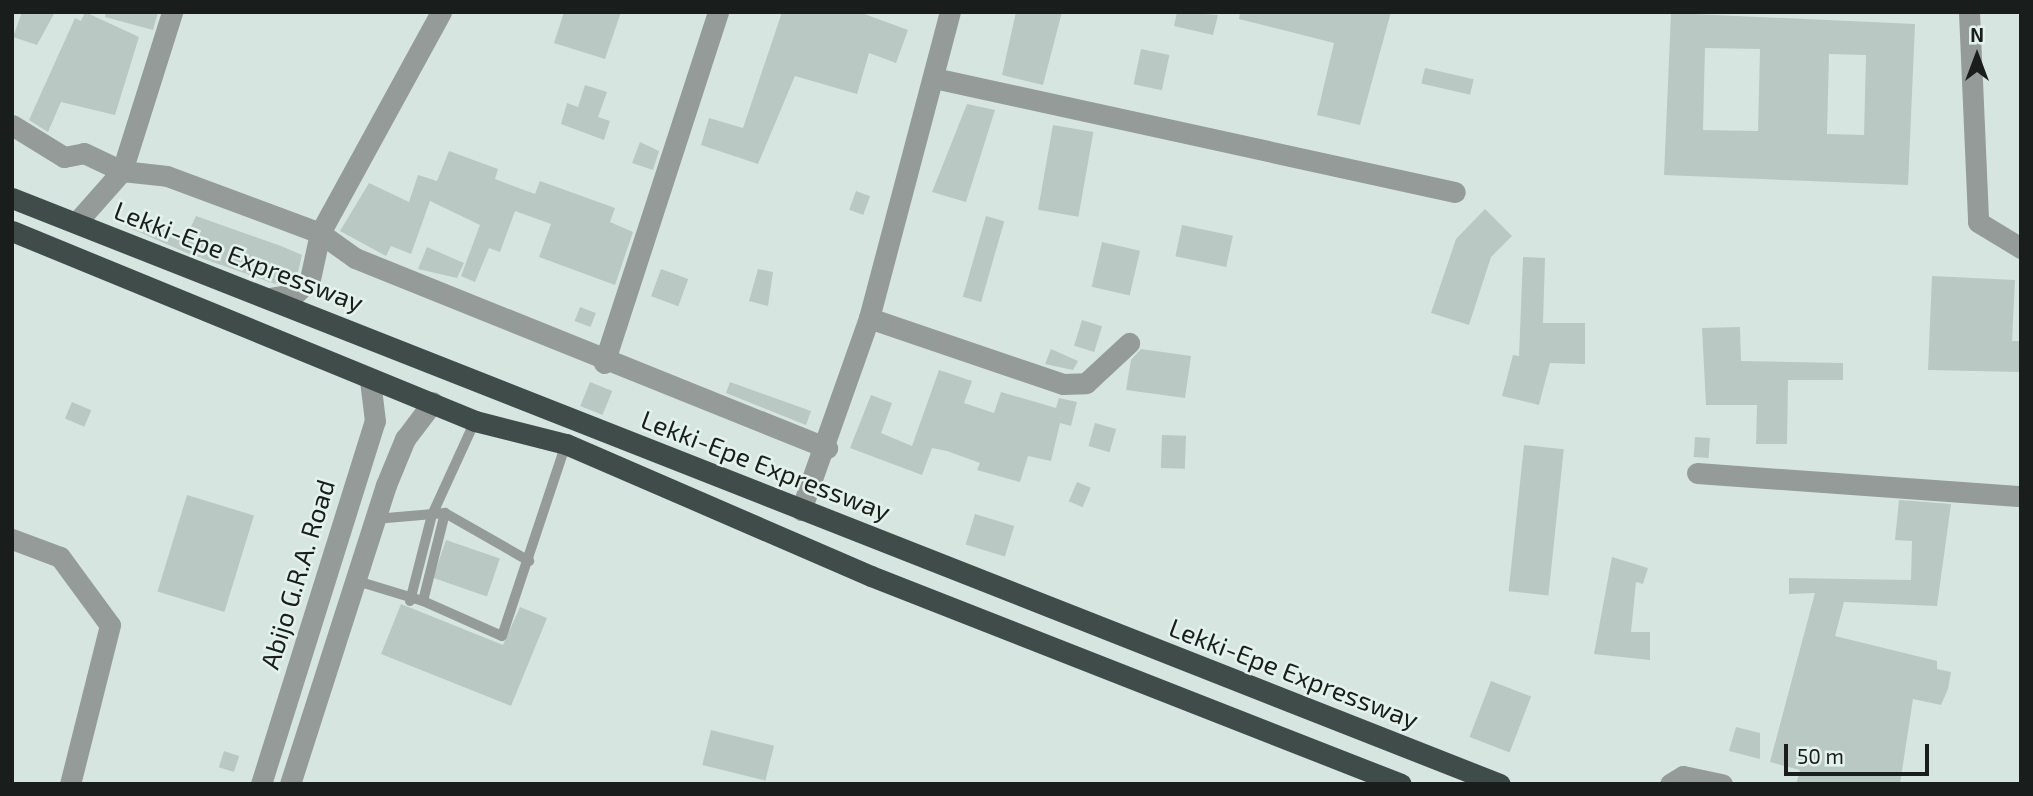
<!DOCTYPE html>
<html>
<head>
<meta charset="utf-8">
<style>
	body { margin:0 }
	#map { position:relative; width:2033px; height:796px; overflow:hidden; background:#d7e5e1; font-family:"Exo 2",sans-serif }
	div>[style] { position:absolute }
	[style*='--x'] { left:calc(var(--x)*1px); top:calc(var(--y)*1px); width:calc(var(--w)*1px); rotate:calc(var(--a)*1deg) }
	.building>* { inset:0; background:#bac8c3; transform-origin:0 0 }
	.lane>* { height:10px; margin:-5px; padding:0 5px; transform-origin:5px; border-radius:5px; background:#959b99 }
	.street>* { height:21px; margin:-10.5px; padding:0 10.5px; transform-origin:10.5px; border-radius:10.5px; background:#959b99 }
	.highway>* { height:21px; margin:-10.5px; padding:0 10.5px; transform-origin:10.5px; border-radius:10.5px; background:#404c49 }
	span { translate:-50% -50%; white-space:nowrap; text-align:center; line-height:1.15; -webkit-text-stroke:5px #e4f2ee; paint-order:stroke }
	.street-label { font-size:26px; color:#191e1d }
	.frame { position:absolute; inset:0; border:14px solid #191e1d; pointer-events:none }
	.north { position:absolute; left:1942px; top:21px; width:70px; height:70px; -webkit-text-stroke:5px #e4f2ee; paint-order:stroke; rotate:0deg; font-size:19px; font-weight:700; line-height:28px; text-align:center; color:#191e1d }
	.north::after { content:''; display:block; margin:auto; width:24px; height:32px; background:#191e1d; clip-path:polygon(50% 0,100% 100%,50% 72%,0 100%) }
	.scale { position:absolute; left:1784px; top:744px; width:145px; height:32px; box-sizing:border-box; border:4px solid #191e1d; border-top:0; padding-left:9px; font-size:21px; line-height:24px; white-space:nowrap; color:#191e1d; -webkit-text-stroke:5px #e4f2ee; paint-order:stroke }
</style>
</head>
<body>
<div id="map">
	<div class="building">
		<i style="clip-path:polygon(22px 12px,55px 12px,37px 45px,13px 37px)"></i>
		<i style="clip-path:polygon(85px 12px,139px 37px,115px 115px,61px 102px,48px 132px,29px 120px,75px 18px,81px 21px)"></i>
		<i style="clip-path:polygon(106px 12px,158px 12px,153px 30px,105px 17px)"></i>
		<i style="clip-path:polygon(564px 12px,621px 12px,605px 59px,554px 43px)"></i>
		<i style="clip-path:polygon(782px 12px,859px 12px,908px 30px,896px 63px,869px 53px,857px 94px,795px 76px,758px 164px,701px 145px,709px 118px,743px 128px)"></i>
		<i style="clip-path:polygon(1016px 12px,1062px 12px,1043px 85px,1002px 75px)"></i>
		<i style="clip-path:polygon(1177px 12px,1218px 15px,1213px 35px,1174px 26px)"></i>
		<i style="clip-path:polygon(1240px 12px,1391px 12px,1360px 125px,1317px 115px,1334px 43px,1239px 19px)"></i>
		<i style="clip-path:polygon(evenodd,1671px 13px,1915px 24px,1908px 185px,1664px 175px,1671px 13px,1705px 48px,1760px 49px,1758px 131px,1703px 130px,1705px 48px,1671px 13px,1829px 54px,1866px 55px,1864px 135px,1827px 134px,1829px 54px)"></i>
		<i style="left:1141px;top:49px;width:29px;height:36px;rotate:12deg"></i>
		<i style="left:1425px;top:68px;width:50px;height:16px;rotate:13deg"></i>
		<i style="clip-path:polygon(585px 85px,607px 92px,598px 117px,610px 121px,604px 140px,561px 124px,567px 103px,578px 107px)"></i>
		<i style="clip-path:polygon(967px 104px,995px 110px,966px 202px,932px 192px)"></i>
		<i style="left:1053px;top:125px;width:41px;height:86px;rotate:10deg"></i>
		<i style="clip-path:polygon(640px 142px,659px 151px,653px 170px,632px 163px)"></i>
		<i style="clip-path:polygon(449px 151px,498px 169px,495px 179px,535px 194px,540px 181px,615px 208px,610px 222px,633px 232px,615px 285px,539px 257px,551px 224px,515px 211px,500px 252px,489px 248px,475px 282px,461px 276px,480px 225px,430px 201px,411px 254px,391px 246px,386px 256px,340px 231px,369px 183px,409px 202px,418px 175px,437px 181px)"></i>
		<i style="left:856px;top:191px;width:15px;height:20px;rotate:20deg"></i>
		<i style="clip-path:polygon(1485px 209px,1512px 236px,1491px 257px,1469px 325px,1431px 313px,1456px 239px)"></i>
		<i style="clip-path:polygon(131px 211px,186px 237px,196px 216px,281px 246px,302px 255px,298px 272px,275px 284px,187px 253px,125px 226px)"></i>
		<i style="left:986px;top:216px;width:19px;height:84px;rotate:16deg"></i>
		<i style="left:1182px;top:225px;width:52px;height:32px;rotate:12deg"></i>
		<i style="left:1102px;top:242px;width:39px;height:46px;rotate:13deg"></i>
		<i style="clip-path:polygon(427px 247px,464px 263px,457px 278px,418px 269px)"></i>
		<i style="clip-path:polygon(1523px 257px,1545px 258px,1543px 323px,1585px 323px,1585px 364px,1550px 363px,1539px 405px,1502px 396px,1513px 355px,1519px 356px)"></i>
		<i style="left:661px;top:269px;width:29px;height:29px;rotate:20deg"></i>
		<i style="clip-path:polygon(758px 269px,773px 272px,768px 306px,749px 301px)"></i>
		<i style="clip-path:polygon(1932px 276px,2015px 280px,2012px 341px,2021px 341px,2021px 372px,1928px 370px)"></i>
		<i style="left:580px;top:307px;width:17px;height:15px;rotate:21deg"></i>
		<i style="left:1082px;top:320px;width:21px;height:27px;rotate:17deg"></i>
		<i style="clip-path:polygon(1740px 327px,1741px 361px,1843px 363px,1843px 380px,1788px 380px,1787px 444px,1756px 444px,1757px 405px,1706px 405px,1702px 328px)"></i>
		<i style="clip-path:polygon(1051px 349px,1078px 361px,1073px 370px,1045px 364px)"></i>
		<i style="clip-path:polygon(1141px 349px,1191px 356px,1185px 398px,1126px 390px,1131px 360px)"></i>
		<i style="clip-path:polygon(939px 370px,972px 381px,964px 403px,994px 413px,1001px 392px,1056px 408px,1059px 398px,1077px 402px,1071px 426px,1060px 423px,1051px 461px,1028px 456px,1020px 482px,977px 470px,980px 463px,947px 451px,932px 448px,922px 475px,850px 448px,871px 395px,892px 403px,881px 433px,912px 446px)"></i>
		<i style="left:590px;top:382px;width:24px;height:26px;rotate:22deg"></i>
		<i style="clip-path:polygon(730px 382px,811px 411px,806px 425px,726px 393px)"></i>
		<i style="left:72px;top:402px;width:21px;height:18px;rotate:23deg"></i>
		<i style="left:1095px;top:423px;width:22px;height:24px;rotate:16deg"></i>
		<i style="left:1162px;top:435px;width:24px;height:33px;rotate:2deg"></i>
		<i style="left:1695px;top:437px;width:15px;height:20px;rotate:4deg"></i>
		<i style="left:1524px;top:445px;width:40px;height:147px;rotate:6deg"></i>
		<i style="left:1077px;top:482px;width:15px;height:21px;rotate:23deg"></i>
		<i style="left:187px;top:495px;width:70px;height:101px;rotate:17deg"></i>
		<i style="clip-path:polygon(1899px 500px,1951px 504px,1937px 606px,1844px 602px,1835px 636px,1937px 661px,1937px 669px,1951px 672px,1948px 689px,1941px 705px,1913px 699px,1900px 784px,1796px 784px,1800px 770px,1770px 762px,1815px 593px,1789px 594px,1789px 578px,1911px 580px,1912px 541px,1895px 540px)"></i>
		<i style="left:975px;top:514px;width:41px;height:32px;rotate:17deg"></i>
		<i style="left:446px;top:540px;width:57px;height:40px;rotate:19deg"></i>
		<i style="clip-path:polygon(1612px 557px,1648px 568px,1643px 584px,1636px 582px,1631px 632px,1650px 632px,1650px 660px,1594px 654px)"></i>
		<i style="clip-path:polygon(401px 604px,503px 645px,520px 607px,547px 618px,511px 706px,381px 654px)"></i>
		<i style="left:1491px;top:681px;width:43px;height:60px;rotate:21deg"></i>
		<i style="clip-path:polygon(1736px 727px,1760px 733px,1760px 759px,1729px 751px)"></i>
		<i style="left:711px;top:730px;width:65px;height:36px;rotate:14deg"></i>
		<i style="left:224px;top:751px;width:16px;height:17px;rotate:18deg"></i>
	</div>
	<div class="lane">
		<i style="--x:375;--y:519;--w:70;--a:-4.9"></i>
		<i style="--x:445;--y:513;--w:97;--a:29.7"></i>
		<i style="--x:354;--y:580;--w:72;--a:16.9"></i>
		<i style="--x:423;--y:601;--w:86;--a:23.9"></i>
		<i style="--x:502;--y:636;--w:202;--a:-71.6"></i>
		<i style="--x:410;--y:601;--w:89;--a:-75.7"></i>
		<i style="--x:432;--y:515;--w:103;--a:-65.4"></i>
		<i style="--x:423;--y:601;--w:91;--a:-76"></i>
	</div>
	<div class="street">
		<i style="--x:1969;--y:12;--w:210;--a:87.5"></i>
		<i style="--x:1978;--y:222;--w:50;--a:31.2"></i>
		<i style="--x:934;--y:78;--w:533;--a:12.34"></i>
		<i style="--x:12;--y:125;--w:61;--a:31.6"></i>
		<i style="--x:64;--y:157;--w:20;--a:-11"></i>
		<i style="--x:84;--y:153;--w:42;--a:25.3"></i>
		<i style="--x:122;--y:171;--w:45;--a:6.3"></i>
		<i style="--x:167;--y:176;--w:163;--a:20.4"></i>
		<i style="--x:320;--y:233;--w:43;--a:35.5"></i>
		<i style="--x:355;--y:258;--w:509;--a:21.93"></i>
		<i style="--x:76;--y:223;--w:69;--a:-48.5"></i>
		<i style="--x:122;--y:171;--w:167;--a:-72.5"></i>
		<i style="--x:269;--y:298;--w:26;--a:-9"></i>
		<i style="--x:295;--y:294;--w:21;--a:-45"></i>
		<i style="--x:310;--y:279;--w:47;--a:-77.7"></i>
		<i style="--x:320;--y:233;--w:252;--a:-61.3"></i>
		<i style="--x:869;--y:318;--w:205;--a:18.8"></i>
		<i style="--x:1063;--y:384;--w:23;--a:-2"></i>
		<i style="--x:1086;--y:383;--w:59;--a:-42.9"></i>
		<i style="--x:604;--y:363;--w:369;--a:-72"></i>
		<i style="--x:1697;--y:473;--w:325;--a:4.1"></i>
		<i style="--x:801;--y:510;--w:204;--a:-70.5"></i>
		<i style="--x:869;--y:318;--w:317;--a:-75.2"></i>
		<i style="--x:12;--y:539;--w:51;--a:20.6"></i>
		<i style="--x:60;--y:557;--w:84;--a:53.7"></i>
		<i style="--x:110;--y:625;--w:164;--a:104.1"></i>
		<i style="--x:261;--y:784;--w:380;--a:-72.6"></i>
		<i style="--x:375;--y:421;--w:41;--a:-97"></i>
		<i style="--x:290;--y:784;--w:314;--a:-72.2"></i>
		<i style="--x:386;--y:485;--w:50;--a:-67.6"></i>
		<i style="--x:405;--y:439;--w:46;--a:-52.9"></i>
		<i style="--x:1670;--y:784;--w:15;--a:-32"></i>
		<i style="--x:1683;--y:776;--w:40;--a:12"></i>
	</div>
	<div class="highway">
		<i style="--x:12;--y:198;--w:1599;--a:21.5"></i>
		<i style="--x:12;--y:231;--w:500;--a:22.31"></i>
		<i style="--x:475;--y:421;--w:94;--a:14.2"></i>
		<i style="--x:566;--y:444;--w:332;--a:23.4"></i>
		<i style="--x:871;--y:576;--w:569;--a:21.43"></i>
	</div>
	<div class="street-label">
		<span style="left:239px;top:256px;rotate:21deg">Lekki-Epe Expressway</span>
		<span style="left:766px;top:465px;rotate:21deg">Lekki-Epe Expressway</span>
		<span style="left:297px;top:574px;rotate:-73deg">Abijo G.R.A. Road</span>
		<span style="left:1294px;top:673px;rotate:21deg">Lekki-Epe Expressway</span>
	</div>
	<div class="frame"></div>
	<div class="north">N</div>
	<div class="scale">50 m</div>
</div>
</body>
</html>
